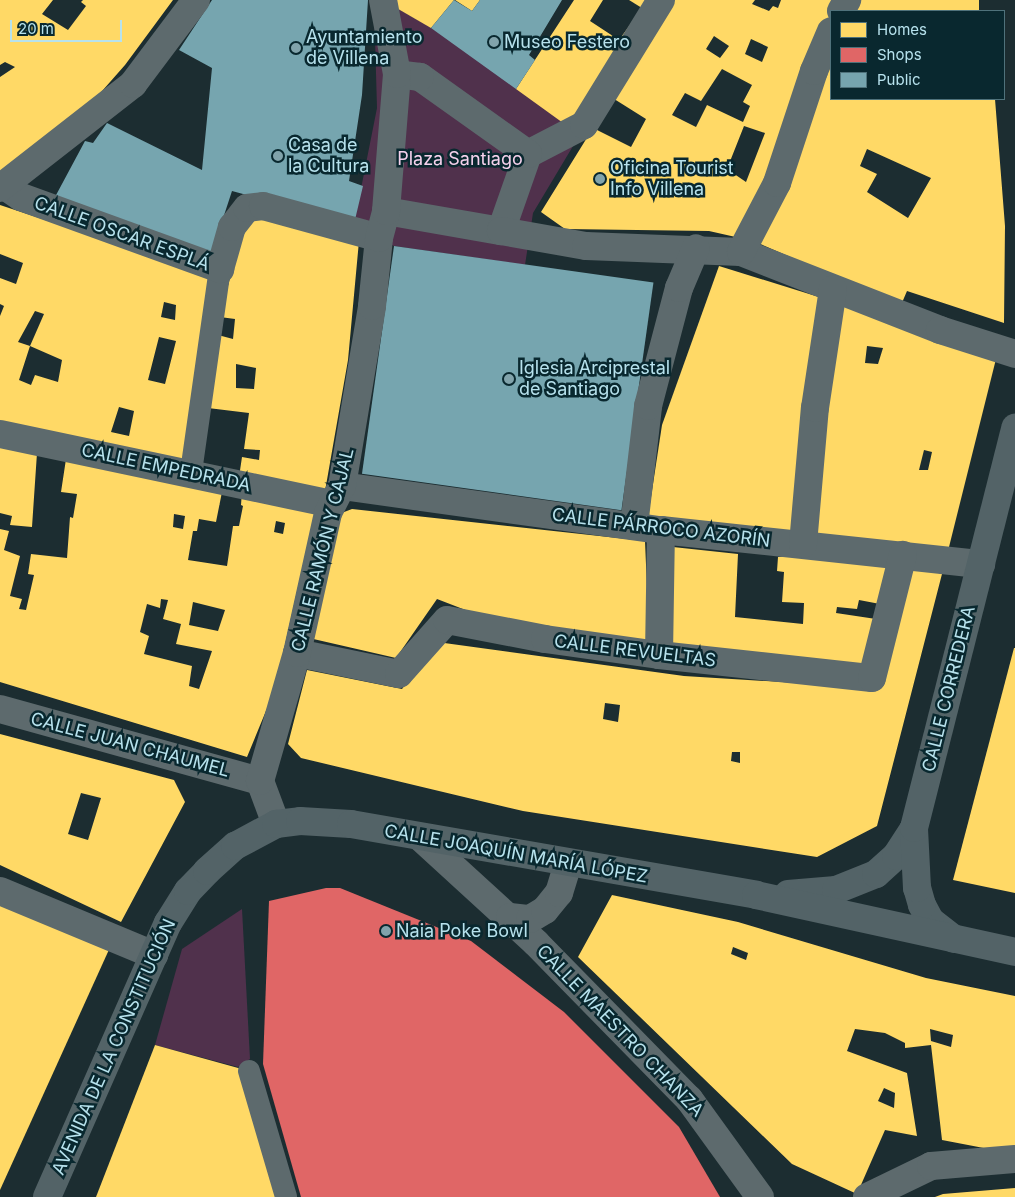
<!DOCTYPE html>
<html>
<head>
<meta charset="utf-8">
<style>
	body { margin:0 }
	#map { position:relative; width:1015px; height:1197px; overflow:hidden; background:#1c2d31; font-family:Inter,sans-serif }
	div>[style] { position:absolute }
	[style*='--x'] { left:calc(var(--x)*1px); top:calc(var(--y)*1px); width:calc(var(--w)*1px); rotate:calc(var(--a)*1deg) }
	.green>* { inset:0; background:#50314c }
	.homes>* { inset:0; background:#ffd966; transform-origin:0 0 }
	.shops>* { inset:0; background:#e06666 }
	.public>* { inset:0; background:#76a5af; transform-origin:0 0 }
	.lane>* { height:22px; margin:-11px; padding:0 11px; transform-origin:11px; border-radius:11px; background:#5d6a6d }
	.street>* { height:28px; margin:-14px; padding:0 14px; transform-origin:14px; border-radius:14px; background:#5d6a6d }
	.secondary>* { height:28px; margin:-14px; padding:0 14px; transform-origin:14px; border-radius:14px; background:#536367 }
	.dots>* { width:14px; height:14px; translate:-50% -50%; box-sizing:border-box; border:2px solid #09282f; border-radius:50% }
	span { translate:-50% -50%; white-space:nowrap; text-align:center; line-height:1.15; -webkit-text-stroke:5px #09282f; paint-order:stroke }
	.poi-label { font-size:18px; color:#b7e2ed }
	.left { translate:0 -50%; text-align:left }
	.park-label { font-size:18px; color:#f5d1ec }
	.street-label { font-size:18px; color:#b7e2ed }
	.legend { position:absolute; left:830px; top:10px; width:175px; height:90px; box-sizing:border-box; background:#09282f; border:1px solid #4f727b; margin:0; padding:6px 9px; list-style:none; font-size:15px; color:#b7e2ed }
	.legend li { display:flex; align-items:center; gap:10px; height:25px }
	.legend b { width:25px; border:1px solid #4f727b }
	.scale { position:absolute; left:10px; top:20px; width:112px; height:22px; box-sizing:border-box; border:2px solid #b7e2ed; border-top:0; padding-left:6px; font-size:15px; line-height:18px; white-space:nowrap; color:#b7e2ed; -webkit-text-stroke:4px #09282f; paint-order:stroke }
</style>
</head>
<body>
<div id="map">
	<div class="green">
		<i style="clip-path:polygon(374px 3px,393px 6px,427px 25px,582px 131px,533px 213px,525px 265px,394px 246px,354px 224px,377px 108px)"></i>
		<i style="clip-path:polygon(242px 909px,250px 1059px,238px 1067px,155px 1045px,182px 949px)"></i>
	</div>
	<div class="homes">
		<i style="clip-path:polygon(0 0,53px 0,42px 14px,68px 30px,86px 6px,81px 2px,83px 0,173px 0,125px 65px,88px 107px,0 175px,0 77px,15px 67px,5px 62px,0 65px)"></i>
		<i style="clip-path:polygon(393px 0,454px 0,431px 28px,393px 6px)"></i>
		<i style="clip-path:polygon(455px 0,480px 0,472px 11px)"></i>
		<i style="clip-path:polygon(574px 0,603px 0,590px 21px,619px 40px,635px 18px,570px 128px,516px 89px)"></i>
		<i style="clip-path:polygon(629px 0,658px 0,650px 13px)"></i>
		<i style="clip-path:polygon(evenodd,670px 0,755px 0,752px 4px,769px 11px,773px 6px,778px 8px,781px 0,842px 0,740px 238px,709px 231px,565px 229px,541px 212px,593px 128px,631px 147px,646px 119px,611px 97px,670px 0,714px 36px,729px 46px,720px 58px,706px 49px,714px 36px,670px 0,751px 39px,768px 47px,762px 62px,745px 54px,751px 39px,670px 0,722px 69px,752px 85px,743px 102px,750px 106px,743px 122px,707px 105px,696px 127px,672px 115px,685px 93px,701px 101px,722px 69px,670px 0,744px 126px,765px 133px,746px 182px,727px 169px,744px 126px)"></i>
		<i style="left:852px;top:0;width:127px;height:13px"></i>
		<i style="clip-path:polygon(evenodd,831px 44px,831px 99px,995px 99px,1005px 226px,1004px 323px,907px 291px,901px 305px,758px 243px,831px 44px,867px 149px,931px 178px,908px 218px,867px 192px,877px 174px,860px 166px,867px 149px)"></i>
		<i style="clip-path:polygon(evenodd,0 205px,217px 277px,188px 466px,0 424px,0 316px,4px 306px,0 304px,0 278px,16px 284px,23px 263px,0 254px,0 205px,164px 302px,176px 305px,175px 320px,161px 317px,164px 302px,0 205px,35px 311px,44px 314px,30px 346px,18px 342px,35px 311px,0 205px,159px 337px,176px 341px,165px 384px,148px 380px,159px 337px,0 205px,30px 346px,62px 360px,58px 382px,35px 375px,31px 385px,19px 380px,30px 346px,0 205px,119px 407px,134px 411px,129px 436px,111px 432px,119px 407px)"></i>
		<i style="clip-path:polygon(evenodd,268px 211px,359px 241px,348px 360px,324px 497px,239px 477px,242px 457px,259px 460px,260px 450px,244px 449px,249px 413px,208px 408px,218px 335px,233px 339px,235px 319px,220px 317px,245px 220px,268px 211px,236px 364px,256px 368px,254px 389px,236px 388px,236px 364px)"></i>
		<i style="clip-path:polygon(719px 266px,822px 298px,793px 533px,648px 517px,662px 425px)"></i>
		<i style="clip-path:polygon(evenodd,838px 300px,996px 359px,947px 555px,815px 535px,838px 300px,867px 346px,883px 348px,878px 364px,865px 363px,867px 346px,838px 300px,924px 450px,932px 452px,928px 470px,919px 470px,924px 450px)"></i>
		<i style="clip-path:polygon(0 444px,37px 453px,32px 527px,10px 525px,12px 516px,0 513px)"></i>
		<i style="clip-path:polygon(evenodd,66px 459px,223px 487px,216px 522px,199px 519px,197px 531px,193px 531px,188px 560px,227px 566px,233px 526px,239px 526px,243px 506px,241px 505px,242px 491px,316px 507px,275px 689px,247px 757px,0 682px,0 529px,9px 531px,4px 550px,20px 556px,10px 596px,22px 599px,19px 609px,26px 610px,34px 575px,28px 574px,31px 554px,67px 558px,70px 517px,73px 518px,77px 494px,61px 492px,66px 459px,174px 514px,185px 516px,183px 529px,173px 527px,174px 514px,66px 459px,276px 521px,285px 523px,283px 534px,274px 532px,276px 521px,66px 459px,161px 599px,168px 600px,163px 619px,181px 624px,176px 644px,212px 651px,199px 689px,189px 686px,192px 666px,144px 654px,149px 636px,140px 632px,147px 604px,160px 608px,161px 599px,66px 459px,193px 602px,225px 610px,218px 631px,189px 625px,193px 602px)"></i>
		<i style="clip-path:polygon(352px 509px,645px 541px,649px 635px,642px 644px,494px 621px,437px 599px,396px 658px,309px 638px,339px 514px)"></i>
		<i style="clip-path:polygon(673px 547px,738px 554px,735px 617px,803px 624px,804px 603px,782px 602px,784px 572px,777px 571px,778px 557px,808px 554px,893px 558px,880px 604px,859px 600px,857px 609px,837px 607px,836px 613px,876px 619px,863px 666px,670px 649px)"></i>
		<i style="clip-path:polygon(evenodd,907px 564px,942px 574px,877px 826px,817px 857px,523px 811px,301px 758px,288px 744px,307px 670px,402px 689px,437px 642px,684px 676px,862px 687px,907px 564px,605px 703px,620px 705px,618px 722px,603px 719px,605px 703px,907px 564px,732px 752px,740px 752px,740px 763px,731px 761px,732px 752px)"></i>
		<i style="clip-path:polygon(1014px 648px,1015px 648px,1015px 893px,953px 880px)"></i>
		<i style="clip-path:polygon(evenodd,0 734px,174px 780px,185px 802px,121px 922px,0 865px,0 734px,81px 793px,101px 798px,88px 840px,68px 834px,81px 793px)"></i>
		<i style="clip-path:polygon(evenodd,612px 895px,738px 922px,926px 978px,1015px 996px,1015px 1154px,942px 1140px,931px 1045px,905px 1048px,905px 1043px,885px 1033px,855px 1029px,847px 1051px,907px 1073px,917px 1136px,885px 1130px,857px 1194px,792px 1164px,578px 957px,612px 895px,733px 947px,748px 953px,746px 960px,731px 954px,733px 947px,612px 895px,930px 1029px,953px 1035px,951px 1047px,931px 1041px,930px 1029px,612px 895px,884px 1088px,895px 1093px,894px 1108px,878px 1101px,884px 1088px)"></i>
		<i style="clip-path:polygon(0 898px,112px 943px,0 1190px)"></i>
		<i style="clip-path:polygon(155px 1045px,249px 1071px,277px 1197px,96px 1197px)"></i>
		<i style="clip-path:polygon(1015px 1188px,1015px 1197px,935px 1197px,943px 1194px)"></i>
	</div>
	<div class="shops">
		<i style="clip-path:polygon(326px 888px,340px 888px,471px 941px,564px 1012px,679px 1127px,720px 1197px,301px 1197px,263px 1064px,269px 901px)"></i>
	</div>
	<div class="public">
		<i style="clip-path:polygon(212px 0,368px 0,362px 95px,349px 181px,363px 186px,354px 224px,232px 191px,211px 255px,55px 197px,85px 141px,93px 143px,107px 123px,202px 170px,212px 68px,179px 50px)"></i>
		<i style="clip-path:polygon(454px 0,472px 11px,480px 0,562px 0,529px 55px,535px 60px,516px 89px,431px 28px)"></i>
		<i style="left:394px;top:246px;width:262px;height:230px;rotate:8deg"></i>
	</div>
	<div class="lane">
		<i style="--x:191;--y:472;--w:205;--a:-81.9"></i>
		<i style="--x:249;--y:1071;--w:131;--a:73.6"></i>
	</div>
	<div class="street">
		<i style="--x:841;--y:11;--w:13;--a:-61"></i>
		<i style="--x:528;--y:154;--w:63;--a:-27.4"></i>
		<i style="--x:584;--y:125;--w:147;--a:-58.4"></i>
		<i style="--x:3;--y:185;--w:22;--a:34"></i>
		<i style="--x:21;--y:197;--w:212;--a:19.9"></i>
		<i style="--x:220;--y:269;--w:44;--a:-74.1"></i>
		<i style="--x:232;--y:227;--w:24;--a:-52"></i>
		<i style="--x:247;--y:208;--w:16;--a:-7"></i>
		<i style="--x:263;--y:206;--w:120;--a:15.4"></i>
		<i style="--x:0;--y:188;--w:169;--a:-38"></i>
		<i style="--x:133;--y:84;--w:105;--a:-53.1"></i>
		<i style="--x:386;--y:211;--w:117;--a:9.9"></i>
		<i style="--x:501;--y:231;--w:82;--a:-70.7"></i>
		<i style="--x:528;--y:154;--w:133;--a:-144.5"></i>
		<i style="--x:420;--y:77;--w:23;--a:-173"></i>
		<i style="--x:501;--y:231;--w:86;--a:10"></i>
		<i style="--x:586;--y:246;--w:155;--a:2.2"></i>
		<i style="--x:741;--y:252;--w:214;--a:21.4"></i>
		<i style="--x:940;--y:330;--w:79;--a:17.7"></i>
		<i style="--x:741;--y:252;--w:78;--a:-62.4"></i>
		<i style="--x:777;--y:183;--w:118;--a:-71.7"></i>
		<i style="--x:814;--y:71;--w:43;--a:-67"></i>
		<i style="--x:0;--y:434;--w:339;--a:11.9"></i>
		<i style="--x:342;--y:486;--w:322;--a:7.9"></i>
		<i style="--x:661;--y:530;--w:322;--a:6.1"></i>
		<i style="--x:634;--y:526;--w:121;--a:-83.3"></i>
		<i style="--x:648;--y:406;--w:122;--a:-75.3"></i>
		<i style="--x:679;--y:288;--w:43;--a:-67"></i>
		<i style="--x:803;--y:544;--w:137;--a:-85"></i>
		<i style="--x:815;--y:408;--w:120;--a:-81.4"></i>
		<i style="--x:297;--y:653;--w:104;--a:11.6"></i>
		<i style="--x:399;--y:674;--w:72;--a:-48.4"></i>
		<i style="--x:447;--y:620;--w:100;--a:11"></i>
		<i style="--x:545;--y:639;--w:115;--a:8"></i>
		<i style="--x:659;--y:655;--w:214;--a:6.2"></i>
		<i style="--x:872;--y:678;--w:127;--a:-75.9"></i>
		<i style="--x:659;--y:655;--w:125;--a:-89.1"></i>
		<i style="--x:0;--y:709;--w:270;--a:15.5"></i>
		<i style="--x:276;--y:824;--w:46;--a:-110.4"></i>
		<i style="--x:260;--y:781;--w:133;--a:-73.9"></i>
		<i style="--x:297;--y:653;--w:143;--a:-77.5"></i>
		<i style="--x:328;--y:513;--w:30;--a:-63"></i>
		<i style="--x:342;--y:486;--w:182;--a:-80.5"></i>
		<i style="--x:372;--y:306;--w:68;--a:-84.1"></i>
		<i style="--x:379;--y:238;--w:28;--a:-75"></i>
		<i style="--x:386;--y:211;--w:137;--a:-85.4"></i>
		<i style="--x:397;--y:74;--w:75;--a:-100.7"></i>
		<i style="--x:420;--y:837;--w:157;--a:42.4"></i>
		<i style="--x:536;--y:943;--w:219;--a:45.6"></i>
		<i style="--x:689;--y:1099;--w:121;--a:54.1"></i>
		<i style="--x:0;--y:891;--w:167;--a:22.6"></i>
		<i style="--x:510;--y:917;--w:20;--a:6"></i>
		<i style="--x:530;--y:919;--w:17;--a:-31"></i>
		<i style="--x:545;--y:910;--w:22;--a:-51"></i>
		<i style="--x:559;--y:893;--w:31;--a:-73"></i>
		<i style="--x:867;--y:1197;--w:71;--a:-25.8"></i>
		<i style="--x:931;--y:1166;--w:84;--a:-4.8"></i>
	</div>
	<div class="secondary">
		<i style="--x:788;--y:894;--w:48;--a:-4.8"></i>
		<i style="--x:836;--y:890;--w:43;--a:-21.8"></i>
		<i style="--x:876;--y:874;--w:27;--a:-42"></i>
		<i style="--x:896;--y:856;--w:33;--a:-57"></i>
		<i style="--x:954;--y:939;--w:31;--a:-142"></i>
		<i style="--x:930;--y:920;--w:17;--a:-118"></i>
		<i style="--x:922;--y:905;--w:18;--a:-106"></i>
		<i style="--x:917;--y:888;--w:60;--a:-92.9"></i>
		<i style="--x:914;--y:828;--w:413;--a:-75.8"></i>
		<i style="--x:47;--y:1197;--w:300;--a:-66.2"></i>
		<i style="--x:168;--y:923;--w:38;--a:-58"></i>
		<i style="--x:188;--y:891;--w:28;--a:-46"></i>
		<i style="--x:207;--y:871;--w:38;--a:-42"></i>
		<i style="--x:235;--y:846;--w:47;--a:-28.2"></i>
		<i style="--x:276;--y:824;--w:24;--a:-7"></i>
		<i style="--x:300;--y:821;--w:51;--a:3.4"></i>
		<i style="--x:351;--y:824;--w:411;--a:9.9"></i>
		<i style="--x:756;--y:895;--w:265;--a:12.4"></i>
	</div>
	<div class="dots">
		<i style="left:494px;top:42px;background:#81a3ab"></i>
		<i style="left:296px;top:48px;background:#81a3ab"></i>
		<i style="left:278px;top:156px;background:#81a3ab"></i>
		<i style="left:600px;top:179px;background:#81a3ab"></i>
		<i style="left:509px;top:379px;background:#81a3ab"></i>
		<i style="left:386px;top:931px;background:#81a3ab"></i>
	</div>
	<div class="poi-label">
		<span class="left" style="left:306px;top:48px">Ayuntamiento<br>de Villena</span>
		<span class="left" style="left:504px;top:42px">Museo Festero</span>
		<span class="left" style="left:288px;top:156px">Casa de<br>la Cultura</span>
		<span class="left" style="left:610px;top:179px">Oficina Tourist<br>Info Villena</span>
		<span class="left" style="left:519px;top:379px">Iglesia Arciprestal<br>de Santiago</span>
		<span class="left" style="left:396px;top:931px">Naia Poke Bowl</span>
	</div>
	<div class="park-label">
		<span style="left:460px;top:159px">Plaza Santiago</span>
	</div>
	<div class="street-label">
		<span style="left:122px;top:234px;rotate:20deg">CALLE OSCAR ESPLÁ</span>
		<span style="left:166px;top:468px;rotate:12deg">CALLE EMPEDRADA</span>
		<span style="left:661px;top:528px;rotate:7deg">CALLE PÁRROCO AZORÍN</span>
		<span style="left:323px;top:550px;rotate:-76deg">CALLE RAMÓN Y CAJAL</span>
		<span style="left:635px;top:651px;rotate:7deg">CALLE REVUELTAS</span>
		<span style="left:949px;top:689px;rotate:-76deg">CALLE CORREDERA</span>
		<span style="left:130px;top:745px;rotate:15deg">CALLE JUAN CHAUMEL</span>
		<span style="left:516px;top:854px;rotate:10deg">CALLE JOAQUÍN MARÍA LÓPEZ</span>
		<span style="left:620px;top:1031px;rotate:46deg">CALLE MAESTRO CHANZA</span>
		<span style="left:114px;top:1047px;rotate:-66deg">AVENIDA DE LA CONSTITUCIÓN</span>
	</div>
	<ul class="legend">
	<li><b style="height:14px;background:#ffd966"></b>Homes</li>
	<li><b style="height:14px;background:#e06666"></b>Shops</li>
	<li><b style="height:14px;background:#76a5af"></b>Public</li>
	</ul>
	<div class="scale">20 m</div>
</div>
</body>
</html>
